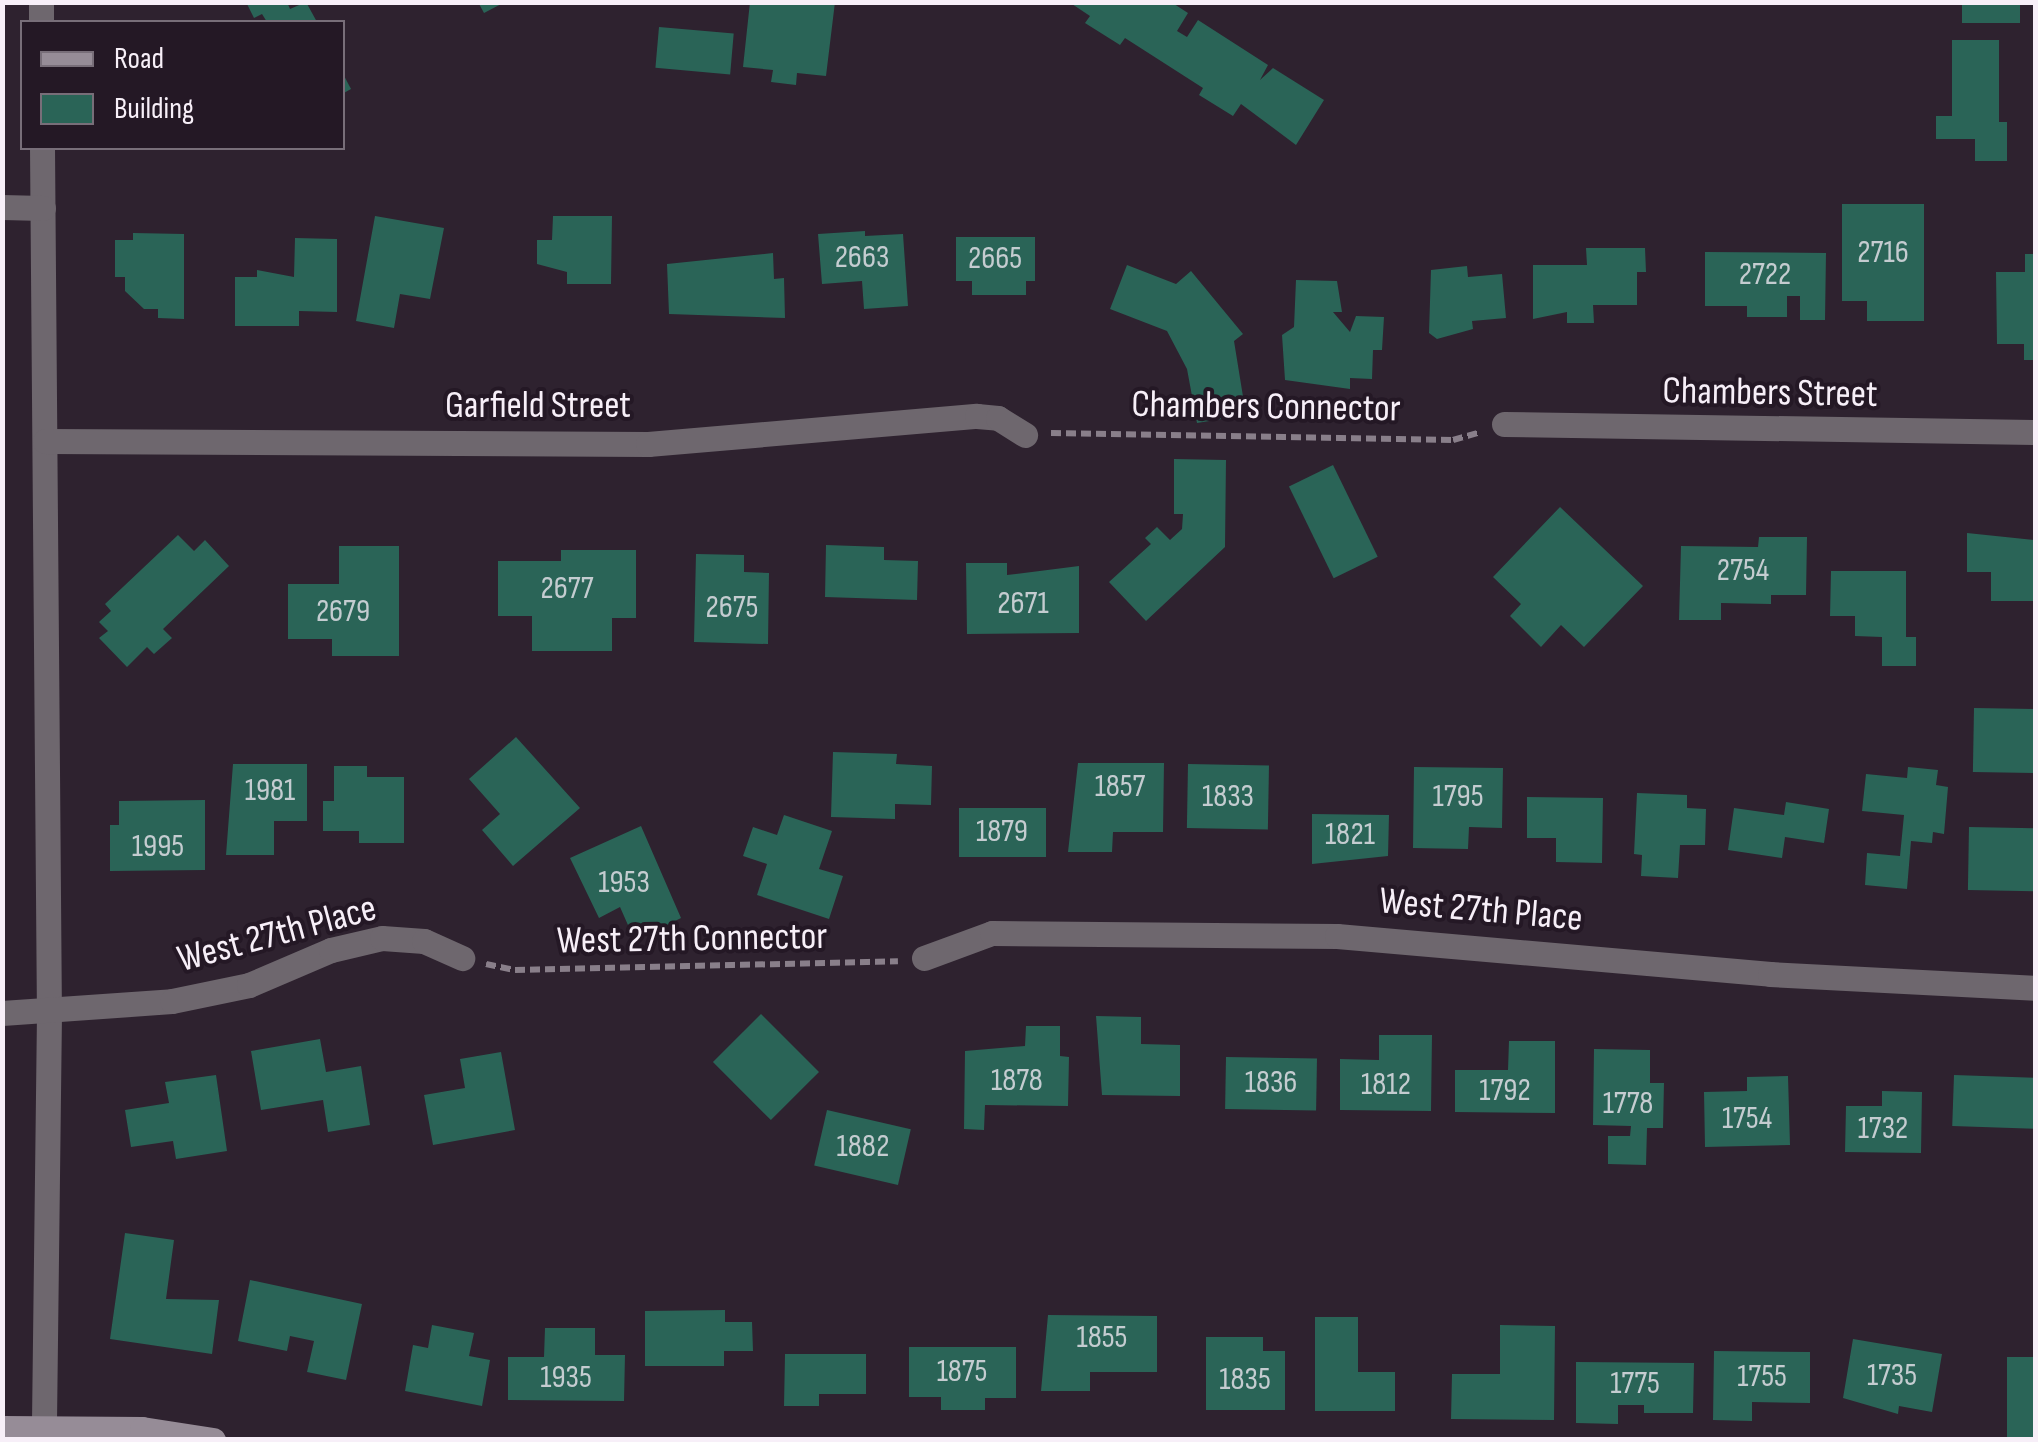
<!DOCTYPE html>
<html>
<head>
<meta charset="utf-8">
<style>
	body { margin:0 }
	#map { position:relative; width:2038px; height:1442px; overflow:hidden; background:#2e222f; font-family:"Sofia Sans Condensed",sans-serif }
	div>[style] { position:absolute }
	[style*='--x'] { left:calc(var(--x)*1px); top:calc(var(--y)*1px); width:calc(var(--w)*1px); rotate:calc(var(--a)*1deg) }
	.building>* { inset:0; background:#2a6457; transform-origin:0 0 }
	.path>* { height:6px; margin-top:-3px; transform-origin:0; background:repeating-linear-gradient(90deg,#897f8a 0 10px,transparent 0 15px) }
	.street>* { height:25px; margin:-12.5px; padding:0 12.5px; transform-origin:12.5px; border-radius:12.5px; background:#6e676e }
	.secondary>* { height:25px; margin:-12.5px; padding:0 12.5px; transform-origin:12.5px; border-radius:12.5px; background:#968c97 }
	span { translate:-50% -50%; white-space:nowrap; text-align:center; line-height:1.15; -webkit-text-stroke:8px #241825; paint-order:stroke }
	.number-label { font-size:32px; color:#c4ccd0 }
	.number-label span { -webkit-text-stroke-width:0 }
	.street-label { font-size:38px; color:#f7eff8 }
	.frame { position:absolute; inset:0; border:5px solid #f7eff8; pointer-events:none }
	.legend { position:absolute; left:20px; top:20px; width:325px; height:130px; box-sizing:border-box; background:#241825; border:2px solid #786e79; margin:0; padding:12px 18px; list-style:none; font-size:30px; color:#f7eff8 }
	.legend li { display:flex; align-items:center; gap:20px; height:50px }
	.legend b { width:50px; border:2px solid #786e79 }
</style>
</head>
<body>
<div id="map">
	<div class="building">
		<i style="clip-path:polygon(246px 2px,287px 2px,290px 9px,306px 2px,317px 22px,267px 22px,262px 14px,254px 18px)"></i>
		<i style="clip-path:polygon(478px 2px,505px 2px,484px 13px)"></i>
		<i style="clip-path:polygon(750px 2px,835px 2px,826px 76px,797px 73px,796px 85px,771px 82px,773px 70px,743px 67px)"></i>
		<i style="clip-path:polygon(1069px 2px,1171px 2px,1188px 13px,1177px 31px,1187px 37px,1198px 20px,1268px 65px,1260px 80px,1273px 68px,1324px 100px,1296px 145px,1241px 104px,1233px 116px,1199px 95px,1203px 88px,1125px 38px,1120px 45px,1085px 23px,1090px 16px)"></i>
		<i style="left:1962px;top:2px;width:58px;height:21px"></i>
		<i style="left:659px;top:27px;width:75px;height:41px;rotate:5deg"></i>
		<i style="clip-path:polygon(1952px 40px,1999px 40px,1999px 122px,2007px 122px,2007px 161px,1975px 161px,1975px 139px,1936px 139px,1936px 116px,1952px 116px)"></i>
		<i style="clip-path:polygon(342px 72px,351px 89px,342px 94px)"></i>
		<i style="clip-path:polygon(1842px 204px,1924px 204px,1924px 321px,1867px 321px,1867px 301px,1842px 301px)"></i>
		<i style="clip-path:polygon(375px 216px,444px 228px,430px 299px,400px 294px,394px 328px,356px 321px)"></i>
		<i style="clip-path:polygon(553px 216px,612px 216px,611px 284px,567px 284px,567px 272px,537px 264px,537px 240px,552px 240px)"></i>
		<i style="clip-path:polygon(865px 231px,865px 236px,903px 234px,908px 306px,864px 309px,862px 281px,822px 284px,818px 234px)"></i>
		<i style="clip-path:polygon(133px 233px,184px 234px,184px 319px,158px 318px,158px 309px,144px 309px,125px 291px,125px 277px,115px 277px,115px 240px,133px 240px)"></i>
		<i style="clip-path:polygon(956px 237px,1035px 237px,1035px 281px,1026px 281px,1026px 295px,972px 295px,972px 281px,956px 281px)"></i>
		<i style="clip-path:polygon(295px 238px,337px 239px,337px 312px,299px 311px,299px 326px,235px 326px,235px 277px,257px 277px,257px 270px,294px 277px)"></i>
		<i style="clip-path:polygon(1586px 248px,1645px 248px,1646px 272px,1637px 272px,1637px 305px,1593px 305px,1594px 323px,1567px 323px,1567px 312px,1533px 319px,1533px 265px,1587px 265px)"></i>
		<i style="clip-path:polygon(1705px 252px,1826px 253px,1825px 320px,1800px 320px,1800px 296px,1787px 296px,1787px 317px,1747px 317px,1747px 306px,1705px 306px)"></i>
		<i style="clip-path:polygon(773px 253px,774px 279px,784px 278px,785px 318px,669px 314px,667px 264px)"></i>
		<i style="clip-path:polygon(2025px 254px,2036px 254px,2036px 360px,2024px 360px,2024px 344px,1997px 344px,1996px 272px,2025px 272px)"></i>
		<i style="clip-path:polygon(1127px 265px,1176px 284px,1191px 271px,1243px 334px,1234px 341px,1246px 415px,1197px 423px,1187px 369px,1167px 331px,1110px 309px)"></i>
		<i style="clip-path:polygon(1467px 266px,1468px 277px,1502px 274px,1506px 318px,1472px 321px,1473px 329px,1437px 339px,1429px 333px,1431px 270px)"></i>
		<i style="clip-path:polygon(1296px 280px,1337px 281px,1342px 312px,1333px 312px,1350px 332px,1356px 316px,1384px 317px,1382px 350px,1373px 350px,1372px 379px,1350px 378px,1350px 389px,1285px 380px,1282px 335px,1294px 327px)"></i>
		<i style="clip-path:polygon(1174px 459px,1226px 460px,1225px 547px,1146px 621px,1109px 582px,1151px 544px,1145px 538px,1157px 527px,1170px 540px,1182px 529px,1183px 514px,1174px 514px)"></i>
		<i style="left:1333px;top:465px;width:102px;height:49px;rotate:64deg"></i>
		<i style="clip-path:polygon(1560px 507px,1643px 586px,1584px 647px,1561px 625px,1541px 647px,1510px 616px,1521px 604px,1493px 577px)"></i>
		<i style="clip-path:polygon(1967px 533px,2035px 540px,2036px 601px,1991px 601px,1991px 572px,1967px 572px)"></i>
		<i style="clip-path:polygon(178px 535px,194px 551px,205px 540px,229px 566px,163px 629px,172px 638px,154px 654px,147px 647px,127px 667px,99px 638px,108px 631px,99px 622px,111px 611px,105px 604px)"></i>
		<i style="clip-path:polygon(1759px 537px,1807px 537px,1806px 595px,1771px 595px,1771px 604px,1721px 603px,1721px 620px,1679px 620px,1681px 546px,1758px 547px)"></i>
		<i style="clip-path:polygon(826px 545px,884px 547px,884px 560px,918px 561px,917px 600px,825px 597px)"></i>
		<i style="clip-path:polygon(339px 546px,399px 546px,399px 656px,332px 656px,332px 639px,288px 639px,288px 584px,339px 584px)"></i>
		<i style="clip-path:polygon(561px 550px,636px 550px,636px 618px,612px 618px,612px 651px,532px 651px,532px 616px,498px 616px,498px 561px,561px 561px)"></i>
		<i style="clip-path:polygon(696px 554px,744px 555px,744px 572px,769px 573px,768px 644px,694px 642px)"></i>
		<i style="clip-path:polygon(966px 563px,1007px 563px,1007px 575px,1079px 566px,1079px 633px,967px 634px)"></i>
		<i style="clip-path:polygon(1831px 571px,1906px 571px,1906px 637px,1916px 637px,1916px 666px,1882px 666px,1882px 637px,1855px 636px,1855px 616px,1830px 616px)"></i>
		<i style="left:1974px;top:708px;width:62px;height:64px;rotate:1deg"></i>
		<i style="clip-path:polygon(516px 737px,580px 808px,513px 866px,482px 830px,500px 814px,469px 779px)"></i>
		<i style="clip-path:polygon(833px 752px,897px 754px,896px 764px,932px 766px,931px 805px,895px 804px,895px 819px,831px 817px)"></i>
		<i style="clip-path:polygon(1078px 763px,1164px 763px,1163px 832px,1113px 832px,1112px 852px,1068px 852px)"></i>
		<i style="clip-path:polygon(233px 764px,307px 764px,307px 821px,274px 821px,274px 855px,226px 855px)"></i>
		<i style="left:1188px;top:764px;width:81px;height:64px;rotate:1deg"></i>
		<i style="clip-path:polygon(334px 766px,367px 766px,367px 777px,404px 777px,404px 843px,359px 843px,359px 831px,323px 831px,323px 801px,334px 801px)"></i>
		<i style="clip-path:polygon(1414px 767px,1503px 768px,1502px 828px,1469px 827px,1468px 849px,1413px 848px)"></i>
		<i style="clip-path:polygon(1908px 767px,1938px 770px,1936px 785px,1948px 787px,1944px 834px,1933px 832px,1932px 843px,1911px 841px,1907px 889px,1865px 885px,1867px 853px,1900px 856px,1904px 815px,1862px 811px,1866px 774px,1907px 778px)"></i>
		<i style="clip-path:polygon(1637px 793px,1687px 795px,1687px 808px,1706px 809px,1705px 845px,1680px 845px,1678px 878px,1641px 876px,1642px 855px,1634px 854px)"></i>
		<i style="clip-path:polygon(1527px 797px,1603px 798px,1602px 863px,1556px 862px,1556px 838px,1527px 838px)"></i>
		<i style="clip-path:polygon(205px 800px,205px 870px,110px 871px,110px 825px,119px 825px,119px 801px)"></i>
		<i style="clip-path:polygon(1786px 802px,1829px 809px,1824px 843px,1785px 837px,1782px 858px,1728px 850px,1734px 808px,1784px 815px)"></i>
		<i style="left:959px;top:808px;width:87px;height:49px"></i>
		<i style="clip-path:polygon(1312px 814px,1389px 815px,1388px 856px,1312px 864px)"></i>
		<i style="clip-path:polygon(784px 815px,832px 831px,819px 869px,843px 876px,829px 919px,757px 895px,767px 864px,743px 856px,753px 827px,777px 835px)"></i>
		<i style="clip-path:polygon(641px 826px,681px 918px,635px 941px,620px 907px,599px 918px,570px 858px)"></i>
		<i style="left:1969px;top:827px;width:66px;height:63px;rotate:1deg"></i>
		<i style="left:761px;top:1014px;width:82px;height:68px;rotate:45deg"></i>
		<i style="clip-path:polygon(1096px 1016px,1141px 1017px,1141px 1044px,1180px 1045px,1180px 1096px,1102px 1095px)"></i>
		<i style="clip-path:polygon(1026px 1026px,1060px 1026px,1060px 1056px,1069px 1057px,1068px 1106px,985px 1105px,984px 1130px,964px 1129px,965px 1051px,1025px 1046px)"></i>
		<i style="clip-path:polygon(1379px 1035px,1432px 1035px,1431px 1111px,1340px 1110px,1340px 1059px,1379px 1060px)"></i>
		<i style="clip-path:polygon(320px 1039px,326px 1072px,361px 1066px,370px 1125px,328px 1132px,323px 1100px,261px 1110px,251px 1051px)"></i>
		<i style="clip-path:polygon(1509px 1041px,1555px 1041px,1555px 1113px,1455px 1112px,1455px 1070px,1508px 1070px)"></i>
		<i style="clip-path:polygon(1594px 1049px,1650px 1050px,1650px 1083px,1664px 1083px,1663px 1128px,1647px 1128px,1646px 1165px,1608px 1164px,1608px 1136px,1630px 1136px,1631px 1126px,1593px 1125px)"></i>
		<i style="clip-path:polygon(501px 1052px,515px 1130px,433px 1145px,424px 1095px,465px 1088px,460px 1059px)"></i>
		<i style="left:1226px;top:1057px;width:91px;height:52px;rotate:1deg"></i>
		<i style="clip-path:polygon(216px 1075px,227px 1151px,176px 1159px,173px 1141px,131px 1147px,125px 1110px,169px 1103px,165px 1082px)"></i>
		<i style="left:1954px;top:1075px;width:82px;height:51px;rotate:2deg"></i>
		<i style="clip-path:polygon(1788px 1076px,1790px 1145px,1705px 1147px,1704px 1092px,1747px 1091px,1747px 1077px)"></i>
		<i style="clip-path:polygon(1882px 1091px,1922px 1092px,1921px 1153px,1845px 1152px,1846px 1106px,1882px 1106px)"></i>
		<i style="left:827px;top:1110px;width:86px;height:57px;rotate:13deg"></i>
		<i style="clip-path:polygon(125px 1233px,174px 1240px,166px 1299px,219px 1300px,212px 1354px,110px 1339px)"></i>
		<i style="clip-path:polygon(250px 1280px,362px 1304px,346px 1380px,307px 1372px,314px 1341px,290px 1336px,287px 1351px,238px 1341px)"></i>
		<i style="clip-path:polygon(725px 1310px,725px 1322px,752px 1322px,753px 1351px,724px 1351px,724px 1366px,645px 1366px,645px 1311px)"></i>
		<i style="clip-path:polygon(1048px 1315px,1157px 1316px,1157px 1372px,1090px 1372px,1090px 1391px,1041px 1391px)"></i>
		<i style="clip-path:polygon(1315px 1317px,1358px 1317px,1358px 1372px,1395px 1372px,1395px 1411px,1315px 1411px)"></i>
		<i style="clip-path:polygon(432px 1325px,474px 1333px,469px 1356px,490px 1360px,482px 1406px,405px 1391px,413px 1345px,428px 1348px)"></i>
		<i style="clip-path:polygon(1500px 1325px,1555px 1326px,1554px 1420px,1451px 1419px,1452px 1374px,1500px 1374px)"></i>
		<i style="clip-path:polygon(545px 1328px,595px 1328px,595px 1355px,625px 1355px,624px 1401px,508px 1400px,508px 1357px,544px 1357px)"></i>
		<i style="clip-path:polygon(1206px 1337px,1263px 1337px,1263px 1351px,1285px 1351px,1285px 1410px,1206px 1410px)"></i>
		<i style="clip-path:polygon(1853px 1339px,1942px 1354px,1932px 1412px,1899px 1406px,1898px 1414px,1843px 1398px)"></i>
		<i style="clip-path:polygon(909px 1347px,1016px 1347px,1016px 1398px,985px 1398px,985px 1410px,941px 1410px,941px 1397px,909px 1397px)"></i>
		<i style="clip-path:polygon(1714px 1351px,1810px 1352px,1810px 1403px,1752px 1402px,1752px 1421px,1713px 1420px)"></i>
		<i style="clip-path:polygon(785px 1354px,866px 1354px,866px 1394px,819px 1394px,819px 1406px,784px 1406px)"></i>
		<i style="left:2036px;top:1357px;width:83px;height:29px;rotate:90deg"></i>
		<i style="clip-path:polygon(1576px 1362px,1694px 1363px,1693px 1413px,1644px 1413px,1644px 1405px,1618px 1405px,1618px 1424px,1576px 1423px)"></i>
	</div>
	<div class="path">
		<i style="--x:1051;--y:433;--w:402;--a:1"></i>
		<i style="--x:1453;--y:440;--w:26;--a:-16"></i>
		<i style="--x:486;--y:964;--w:30;--a:12"></i>
		<i style="--x:515;--y:970;--w:383;--a:-1.3"></i>
	</div>
	<div class="street">
		<i style="--x:41;--y:2;--w:20;--a:90"></i>
		<i style="--x:42;--y:148;--w:865;--a:89.54"></i>
		<i style="--x:49;--y:1013;--w:427;--a:90.7"></i>
		<i style="--x:2;--y:207;--w:41;--a:1.4"></i>
		<i style="--x:1504;--y:424;--w:532;--a:0.86"></i>
		<i style="--x:45;--y:441;--w:603;--a:0.29"></i>
		<i style="--x:648;--y:444;--w:330;--a:-4.9"></i>
		<i style="--x:977;--y:416;--w:21;--a:5"></i>
		<i style="--x:998;--y:418;--w:32;--a:32"></i>
		<i style="--x:924;--y:958;--w:72;--a:-20.2"></i>
		<i style="--x:992;--y:933;--w:345;--a:0.5"></i>
		<i style="--x:1337;--y:936;--w:435;--a:5"></i>
		<i style="--x:1770;--y:974;--w:266;--a:3"></i>
		<i style="--x:2;--y:1013;--w:170;--a:-4"></i>
		<i style="--x:172;--y:1001;--w:79;--a:-11.7"></i>
		<i style="--x:249;--y:985;--w:89;--a:-23.1"></i>
		<i style="--x:331;--y:950;--w:52;--a:-13.2"></i>
		<i style="--x:382;--y:938;--w:42;--a:4.1"></i>
		<i style="--x:424;--y:941;--w:42;--a:24.1"></i>
	</div>
	<div class="secondary">
		<i style="--x:2;--y:1428;--w:140;--a:0.4"></i>
		<i style="--x:142;--y:1429;--w:72;--a:8.8"></i>
	</div>
	<div class="number-label">
		<span style="left:1883px;top:253px">2716</span>
		<span style="left:862px;top:258px">2663</span>
		<span style="left:995px;top:259px">2665</span>
		<span style="left:1765px;top:275px">2722</span>
		<span style="left:1743px;top:571px">2754</span>
		<span style="left:567px;top:589px">2677</span>
		<span style="left:1023px;top:604px">2671</span>
		<span style="left:732px;top:608px">2675</span>
		<span style="left:343px;top:612px">2679</span>
		<span style="left:1120px;top:787px">1857</span>
		<span style="left:270px;top:791px">1981</span>
		<span style="left:1228px;top:797px">1833</span>
		<span style="left:1458px;top:797px">1795</span>
		<span style="left:1002px;top:832px">1879</span>
		<span style="left:1350px;top:835px">1821</span>
		<span style="left:158px;top:847px">1995</span>
		<span style="left:624px;top:883px">1953</span>
		<span style="left:1017px;top:1081px">1878</span>
		<span style="left:1271px;top:1083px">1836</span>
		<span style="left:1386px;top:1085px">1812</span>
		<span style="left:1505px;top:1091px">1792</span>
		<span style="left:1628px;top:1104px">1778</span>
		<span style="left:1747px;top:1119px">1754</span>
		<span style="left:1883px;top:1129px">1732</span>
		<span style="left:863px;top:1147px">1882</span>
		<span style="left:1102px;top:1338px">1855</span>
		<span style="left:962px;top:1372px">1875</span>
		<span style="left:1892px;top:1376px">1735</span>
		<span style="left:1762px;top:1377px">1755</span>
		<span style="left:566px;top:1378px">1935</span>
		<span style="left:1245px;top:1380px">1835</span>
		<span style="left:1635px;top:1384px">1775</span>
	</div>
	<div class="street-label">
		<span style="left:1770px;top:393px;rotate:1deg">Chambers Street</span>
		<span style="left:538px;top:406px">Garfield Street</span>
		<span style="left:1266px;top:407px;rotate:1deg">Chambers Connector</span>
		<span style="left:1481px;top:910px;rotate:5deg">West 27th Place</span>
		<span style="left:277px;top:934px;rotate:-15deg">West 27th Place</span>
		<span style="left:692px;top:939px;rotate:-1deg">West 27th Connector</span>
	</div>
	<div class="frame"></div>
	<ul class="legend">
	<li><b style="height:12px;background:#968c97"></b>Road</li>
	<li><b style="height:28px;background:#2a6457"></b>Building</li>
	</ul>
</div>
</body>
</html>
